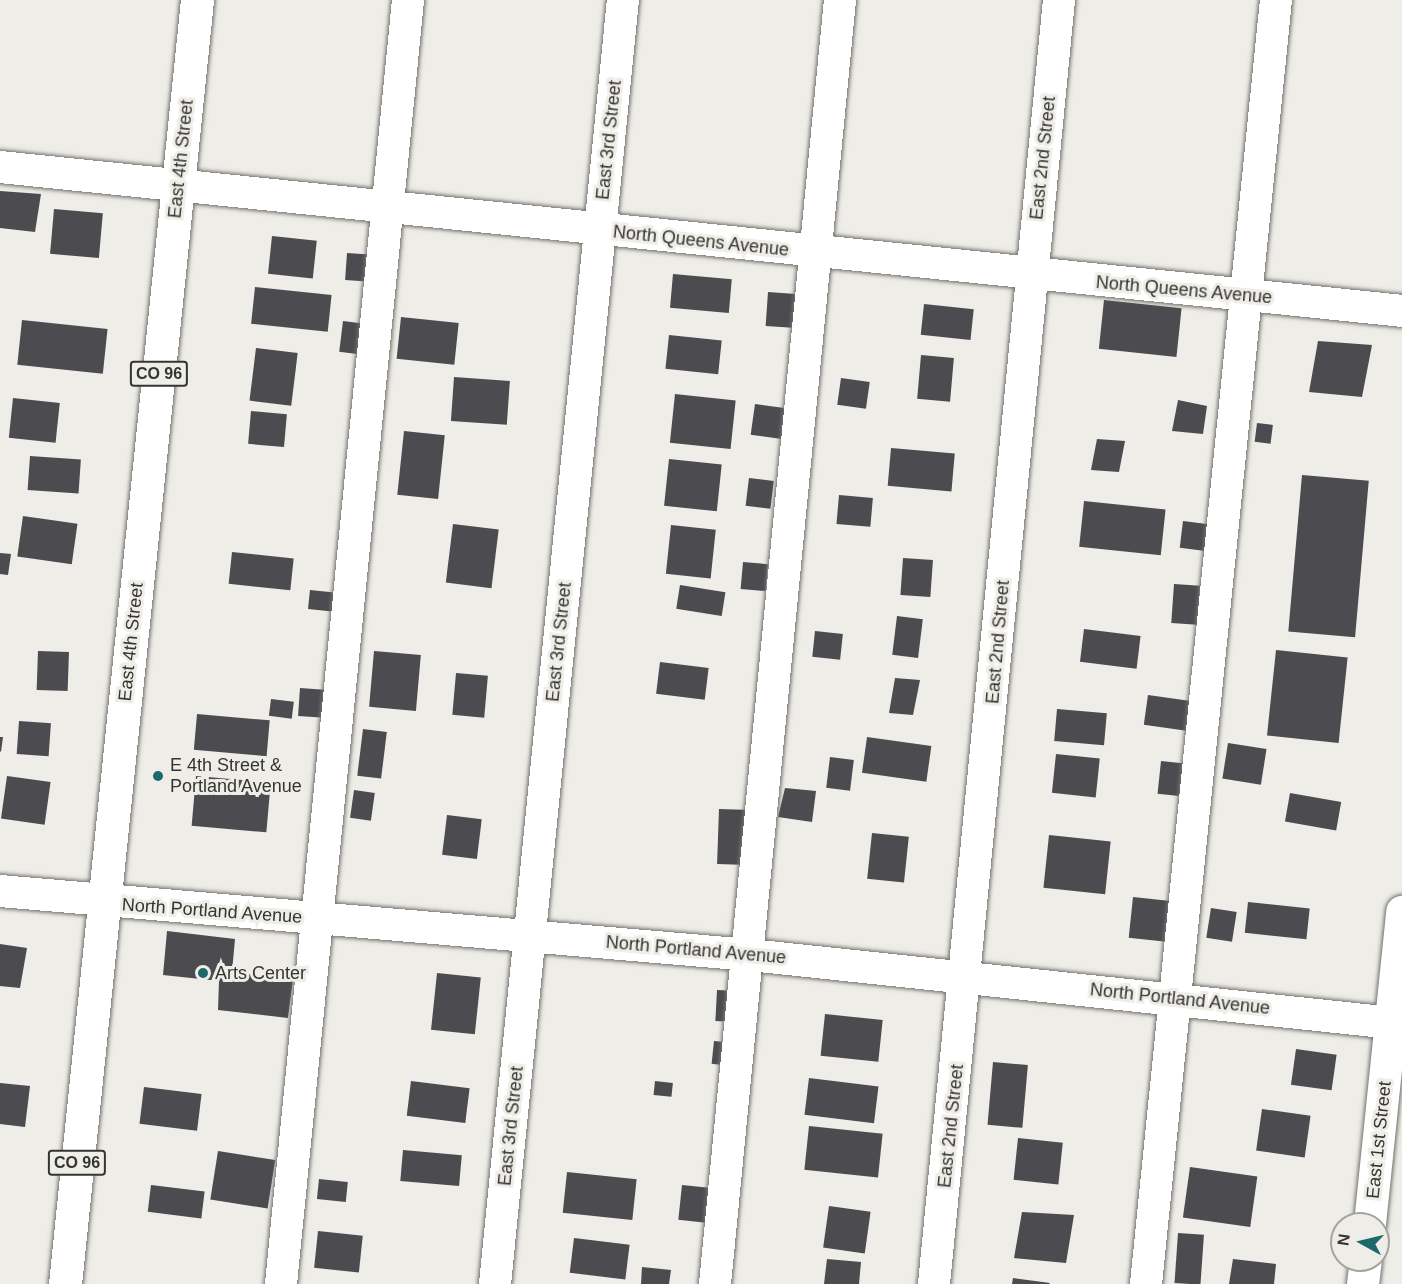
<!DOCTYPE html>
<html>
<head>
<meta charset="utf-8">
<style>
	body { margin:0 }
	#map { position:relative; width:1402px; height:1284px; overflow:hidden; background:#efede8; font-family:Arial,sans-serif }
	div>[style] { position:absolute }
	[style*='--x'] { left:calc(var(--x)*1px); top:calc(var(--y)*1px); width:calc(var(--w)*1px); rotate:calc(var(--a)*1deg) }
	.building>* { inset:0; background:#4b4b50; transform-origin:0 0 }
	.roads { filter:drop-shadow(0 0 2px #72716c) drop-shadow(0 0 2px #72716c) }
	.minor>* { height:32px; margin:-16px; padding:0 16px; transform-origin:16px; border-radius:16px; background:#fff }
	.major>* { height:33px; margin:-16.5px; padding:0 16.5px; transform-origin:16.5px; border-radius:16.5px; background:#fff }
	.dots>* { width:16px; height:16px; translate:-50% -50%; box-sizing:border-box; border:3px solid #efede8; border-radius:50% }
	span { translate:-50% -50%; white-space:nowrap; text-align:center; line-height:1.15; -webkit-text-stroke:6px #efede8; paint-order:stroke }
	.shield-label span { padding:2px 4px; background:#efede8; border:2px solid; border-radius:4px; -webkit-text-stroke-width:0 }
	.shield-label { font-size:16px; color:#343432; font-weight:700 }
	.street-label { font-size:18px; color:#343432 }
	.poi-label { font-size:18px; color:#343432 }
	.left { translate:0 -50%; text-align:left }
	.north { position:absolute; left:1330px; top:1212px; width:60px; height:60px; box-sizing:border-box; background:#efede8; border:2px solid #a4a39f; border-radius:50%; rotate:278deg; font-size:16px; font-weight:700; line-height:24px; text-align:center; color:#343432 }
	.north::after { content:''; display:block; margin:auto; width:21px; height:27px; background:#1c696c; clip-path:polygon(50% 0,100% 100%,50% 72%,0 100%) }
</style>
</head>
<body>
<div id="map">
	<div class="building">
		<i style="clip-path:polygon(0 191px,41px 194px,35px 232px,0 228px)"></i>
		<i style="left:54px;top:209px;width:49px;height:45px;rotate:5deg"></i>
		<i style="left:272px;top:236px;width:45px;height:38px;rotate:6deg"></i>
		<i style="left:347px;top:253px;width:26px;height:27px;rotate:4deg"></i>
		<i style="left:673px;top:274px;width:59px;height:34px;rotate:5deg"></i>
		<i style="left:255px;top:287px;width:77px;height:37px;rotate:6deg"></i>
		<i style="left:768px;top:292px;width:31px;height:34px;rotate:4deg"></i>
		<i style="left:1104px;top:300px;width:78px;height:49px;rotate:6deg"></i>
		<i style="left:924px;top:304px;width:50px;height:31px;rotate:6deg"></i>
		<i style="left:401px;top:317px;width:58px;height:42px;rotate:6deg"></i>
		<i style="left:22px;top:320px;width:86px;height:45px;rotate:6deg"></i>
		<i style="left:343px;top:321px;width:24px;height:31px;rotate:7deg"></i>
		<i style="left:669px;top:335px;width:53px;height:34px;rotate:6deg"></i>
		<i style="clip-path:polygon(1318px 341px,1372px 345px,1362px 397px,1309px 392px)"></i>
		<i style="left:256px;top:348px;width:42px;height:53px;rotate:7deg"></i>
		<i style="left:921px;top:355px;width:33px;height:44px;rotate:5deg"></i>
		<i style="left:454px;top:377px;width:56px;height:44px;rotate:4deg"></i>
		<i style="left:841px;top:378px;width:29px;height:27px;rotate:8deg"></i>
		<i style="left:675px;top:394px;width:61px;height:49px;rotate:6deg"></i>
		<i style="left:13px;top:398px;width:47px;height:40px;rotate:6deg"></i>
		<i style="clip-path:polygon(1178px 400px,1207px 406px,1203px 434px,1172px 431px)"></i>
		<i style="left:755px;top:404px;width:35px;height:31px;rotate:8deg"></i>
		<i style="left:251px;top:411px;width:36px;height:33px;rotate:5deg"></i>
		<i style="left:1257px;top:423px;width:16px;height:19px;rotate:7deg"></i>
		<i style="left:404px;top:431px;width:41px;height:64px;rotate:6deg"></i>
		<i style="clip-path:polygon(1097px 439px,1125px 441px,1119px 472px,1091px 470px)"></i>
		<i style="left:891px;top:448px;width:64px;height:38px;rotate:5deg"></i>
		<i style="left:30px;top:456px;width:51px;height:34px;rotate:4deg"></i>
		<i style="left:669px;top:459px;width:53px;height:47px;rotate:6deg"></i>
		<i style="left:1302px;top:475px;width:67px;height:157px;rotate:5deg"></i>
		<i style="left:749px;top:478px;width:25px;height:28px;rotate:7deg"></i>
		<i style="left:839px;top:495px;width:34px;height:29px;rotate:5deg"></i>
		<i style="left:1084px;top:501px;width:82px;height:46px;rotate:6deg"></i>
		<i style="left:23px;top:516px;width:55px;height:41px;rotate:8deg"></i>
		<i style="left:1183px;top:521px;width:26px;height:27px;rotate:7deg"></i>
		<i style="left:453px;top:524px;width:46px;height:59px;rotate:7deg"></i>
		<i style="left:671px;top:525px;width:45px;height:49px;rotate:6deg"></i>
		<i style="left:232px;top:552px;width:62px;height:32px;rotate:6deg"></i>
		<i style="clip-path:polygon(0 553px,11px 554px,8px 575px,0 574px)"></i>
		<i style="left:903px;top:558px;width:30px;height:37px;rotate:4deg"></i>
		<i style="left:743px;top:562px;width:25px;height:27px;rotate:5deg"></i>
		<i style="left:1174px;top:584px;width:26px;height:39px;rotate:4deg"></i>
		<i style="left:680px;top:585px;width:46px;height:24px;rotate:9deg"></i>
		<i style="left:310px;top:590px;width:27px;height:19px;rotate:6deg"></i>
		<i style="left:897px;top:616px;width:26px;height:39px;rotate:7deg"></i>
		<i style="left:1084px;top:629px;width:57px;height:33px;rotate:7deg"></i>
		<i style="left:815px;top:631px;width:28px;height:26px;rotate:6deg"></i>
		<i style="left:1276px;top:650px;width:72px;height:86px;rotate:6deg"></i>
		<i style="left:38px;top:651px;width:31px;height:39px;rotate:2deg"></i>
		<i style="left:374px;top:651px;width:47px;height:56px;rotate:5deg"></i>
		<i style="left:660px;top:662px;width:49px;height:32px;rotate:7deg"></i>
		<i style="left:456px;top:673px;width:32px;height:42px;rotate:5deg"></i>
		<i style="clip-path:polygon(895px 678px,920px 680px,913px 715px,889px 713px)"></i>
		<i style="left:300px;top:688px;width:31px;height:28px;rotate:4deg"></i>
		<i style="left:1148px;top:695px;width:43px;height:30px;rotate:8deg"></i>
		<i style="left:271px;top:699px;width:23px;height:17px;rotate:7deg"></i>
		<i style="left:1057px;top:709px;width:50px;height:32px;rotate:5deg"></i>
		<i style="left:197px;top:714px;width:73px;height:36px;rotate:5deg"></i>
		<i style="left:19px;top:721px;width:32px;height:33px;rotate:4deg"></i>
		<i style="left:363px;top:729px;width:24px;height:47px;rotate:7deg"></i>
		<i style="clip-path:polygon(0 737px,3px 737px,1px 752px,0 751px)"></i>
		<i style="left:867px;top:737px;width:65px;height:36px;rotate:8deg"></i>
		<i style="left:1228px;top:743px;width:39px;height:36px;rotate:9deg"></i>
		<i style="left:1056px;top:754px;width:44px;height:39px;rotate:6deg"></i>
		<i style="left:830px;top:757px;width:24px;height:31px;rotate:7deg"></i>
		<i style="left:1161px;top:761px;width:29px;height:33px;rotate:6deg"></i>
		<i style="left:7px;top:776px;width:44px;height:43px;rotate:8deg"></i>
		<i style="left:196px;top:776px;width:75px;height:50px;rotate:5deg"></i>
		<i style="clip-path:polygon(785px 788px,816px 791px,812px 822px,778px 817px)"></i>
		<i style="left:354px;top:790px;width:21px;height:28px;rotate:8deg"></i>
		<i style="left:1290px;top:793px;width:52px;height:29px;rotate:10deg"></i>
		<i style="left:719px;top:809px;width:32px;height:55px;rotate:2deg"></i>
		<i style="left:447px;top:815px;width:35px;height:40px;rotate:7deg"></i>
		<i style="left:872px;top:833px;width:37px;height:46px;rotate:6deg"></i>
		<i style="left:1049px;top:835px;width:62px;height:53px;rotate:6deg"></i>
		<i style="left:1133px;top:897px;width:40px;height:41px;rotate:6deg"></i>
		<i style="left:1248px;top:902px;width:62px;height:31px;rotate:6deg"></i>
		<i style="left:1211px;top:908px;width:26px;height:30px;rotate:9deg"></i>
		<i style="clip-path:polygon(167px 931px,235px 939px,232px 972px,293px 980px,288px 1018px,218px 1010px,219px 981px,163px 975px)"></i>
		<i style="clip-path:polygon(0 944px,27px 948px,20px 988px,0 986px)"></i>
		<i style="left:437px;top:973px;width:44px;height:57px;rotate:6deg"></i>
		<i style="left:717px;top:990px;width:21px;height:31px;rotate:3deg"></i>
		<i style="left:825px;top:1014px;width:58px;height:42px;rotate:6deg"></i>
		<i style="left:714px;top:1041px;width:20px;height:23px;rotate:6deg"></i>
		<i style="left:1296px;top:1049px;width:41px;height:36px;rotate:8deg"></i>
		<i style="left:993px;top:1062px;width:35px;height:63px;rotate:5deg"></i>
		<i style="left:809px;top:1078px;width:70px;height:37px;rotate:7deg"></i>
		<i style="left:411px;top:1081px;width:59px;height:35px;rotate:7deg"></i>
		<i style="left:655px;top:1081px;width:18px;height:14px;rotate:6deg"></i>
		<i style="clip-path:polygon(0 1083px,30px 1086px,25px 1127px,0 1124px)"></i>
		<i style="left:144px;top:1087px;width:58px;height:37px;rotate:7deg"></i>
		<i style="left:1262px;top:1109px;width:49px;height:42px;rotate:8deg"></i>
		<i style="left:809px;top:1126px;width:74px;height:44px;rotate:6deg"></i>
		<i style="left:1018px;top:1138px;width:45px;height:42px;rotate:6deg"></i>
		<i style="left:403px;top:1150px;width:59px;height:31px;rotate:5deg"></i>
		<i style="left:218px;top:1151px;width:58px;height:49px;rotate:9deg"></i>
		<i style="left:1190px;top:1167px;width:68px;height:51px;rotate:8deg"></i>
		<i style="left:567px;top:1172px;width:70px;height:41px;rotate:6deg"></i>
		<i style="left:319px;top:1179px;width:29px;height:20px;rotate:6deg"></i>
		<i style="left:151px;top:1185px;width:54px;height:27px;rotate:7deg"></i>
		<i style="left:682px;top:1185px;width:37px;height:35px;rotate:6deg"></i>
		<i style="left:829px;top:1206px;width:42px;height:42px;rotate:8deg"></i>
		<i style="clip-path:polygon(1022px 1212px,1074px 1215px,1066px 1263px,1014px 1258px)"></i>
		<i style="left:318px;top:1231px;width:45px;height:37px;rotate:6deg"></i>
		<i style="left:1178px;top:1233px;width:26px;height:50px;rotate:4deg"></i>
		<i style="left:574px;top:1238px;width:56px;height:35px;rotate:7deg"></i>
		<i style="clip-path:polygon(827px 1259px,861px 1262px,859px 1284px,824px 1284px)"></i>
		<i style="clip-path:polygon(1233px 1259px,1276px 1264px,1274px 1284px,1229px 1284px)"></i>
		<i style="clip-path:polygon(642px 1267px,671px 1270px,669px 1284px,641px 1284px)"></i>
		<i style="clip-path:polygon(1013px 1278px,1050px 1283px,1049px 1284px,1012px 1284px)"></i>
	</div>
	<div class="roads">
		<div class="minor">
			<i style="--x:0;--y:167;--w:1409;--a:5.86"></i>
			<i style="--x:0;--y:891;--w:753;--a:4.88"></i>
			<i style="--x:750;--y:955;--w:656;--a:6.04"></i>
			<i style="--x:1370;--y:1224;--w:314;--a:-84.1"></i>
			<i style="--x:281;--y:1284;--w:1290;--a:-84.35"></i>
			<i style="--x:495;--y:1284;--w:1290;--a:-84.31"></i>
			<i style="--x:715;--y:1284;--w:1290;--a:-84.44"></i>
			<i style="--x:934;--y:1284;--w:1290;--a:-84.44"></i>
			<i style="--x:1146;--y:1284;--w:1291;--a:-84.22"></i>
			<i style="--x:1363;--y:1284;--w:24;--a:-83"></i>
		</div>
		<div class="major">
			<i style="--x:65;--y:1284;--w:1291;--a:-84.13"></i>
		</div>
	</div>
	<div class="dots">
		<i style="left:158px;top:776px;background:#1c696c"></i>
		<i style="left:203px;top:973px;background:#1c696c"></i>
	</div>
	<div class="shield-label">
		<span style="left:159px;top:374px">CO 96</span>
		<span style="left:77px;top:1163px">CO 96</span>
	</div>
	<div class="street-label">
		<span style="left:609px;top:140px;rotate:-84deg">East 3rd Street</span>
		<span style="left:1043px;top:158px;rotate:-84deg">East 2nd Street</span>
		<span style="left:181px;top:159px;rotate:-84deg">East 4th Street</span>
		<span style="left:701px;top:241px;rotate:6deg">North Queens Avenue</span>
		<span style="left:1184px;top:290px;rotate:5deg">North Queens Avenue</span>
		<span style="left:131px;top:642px;rotate:-84deg">East 4th Street</span>
		<span style="left:559px;top:642px;rotate:-84deg">East 3rd Street</span>
		<span style="left:998px;top:642px;rotate:-85deg">East 2nd Street</span>
		<span style="left:212px;top:911px;rotate:4deg">North Portland Avenue</span>
		<span style="left:696px;top:950px;rotate:5deg">North Portland Avenue</span>
		<span style="left:1180px;top:999px;rotate:6deg">North Portland Avenue</span>
		<span style="left:511px;top:1126px;rotate:-84deg">East 3rd Street</span>
		<span style="left:951px;top:1126px;rotate:-84deg">East 2nd Street</span>
		<span style="left:1379px;top:1140px;rotate:-84deg">East 1st Street</span>
	</div>
	<div class="poi-label">
		<span class="left" style="left:170px;top:776px">E 4th Street &amp;<br>Portland Avenue</span>
		<span class="left" style="left:215px;top:973px">Arts Center</span>
	</div>
	<div class="north">N</div>
</div>
</body>
</html>
